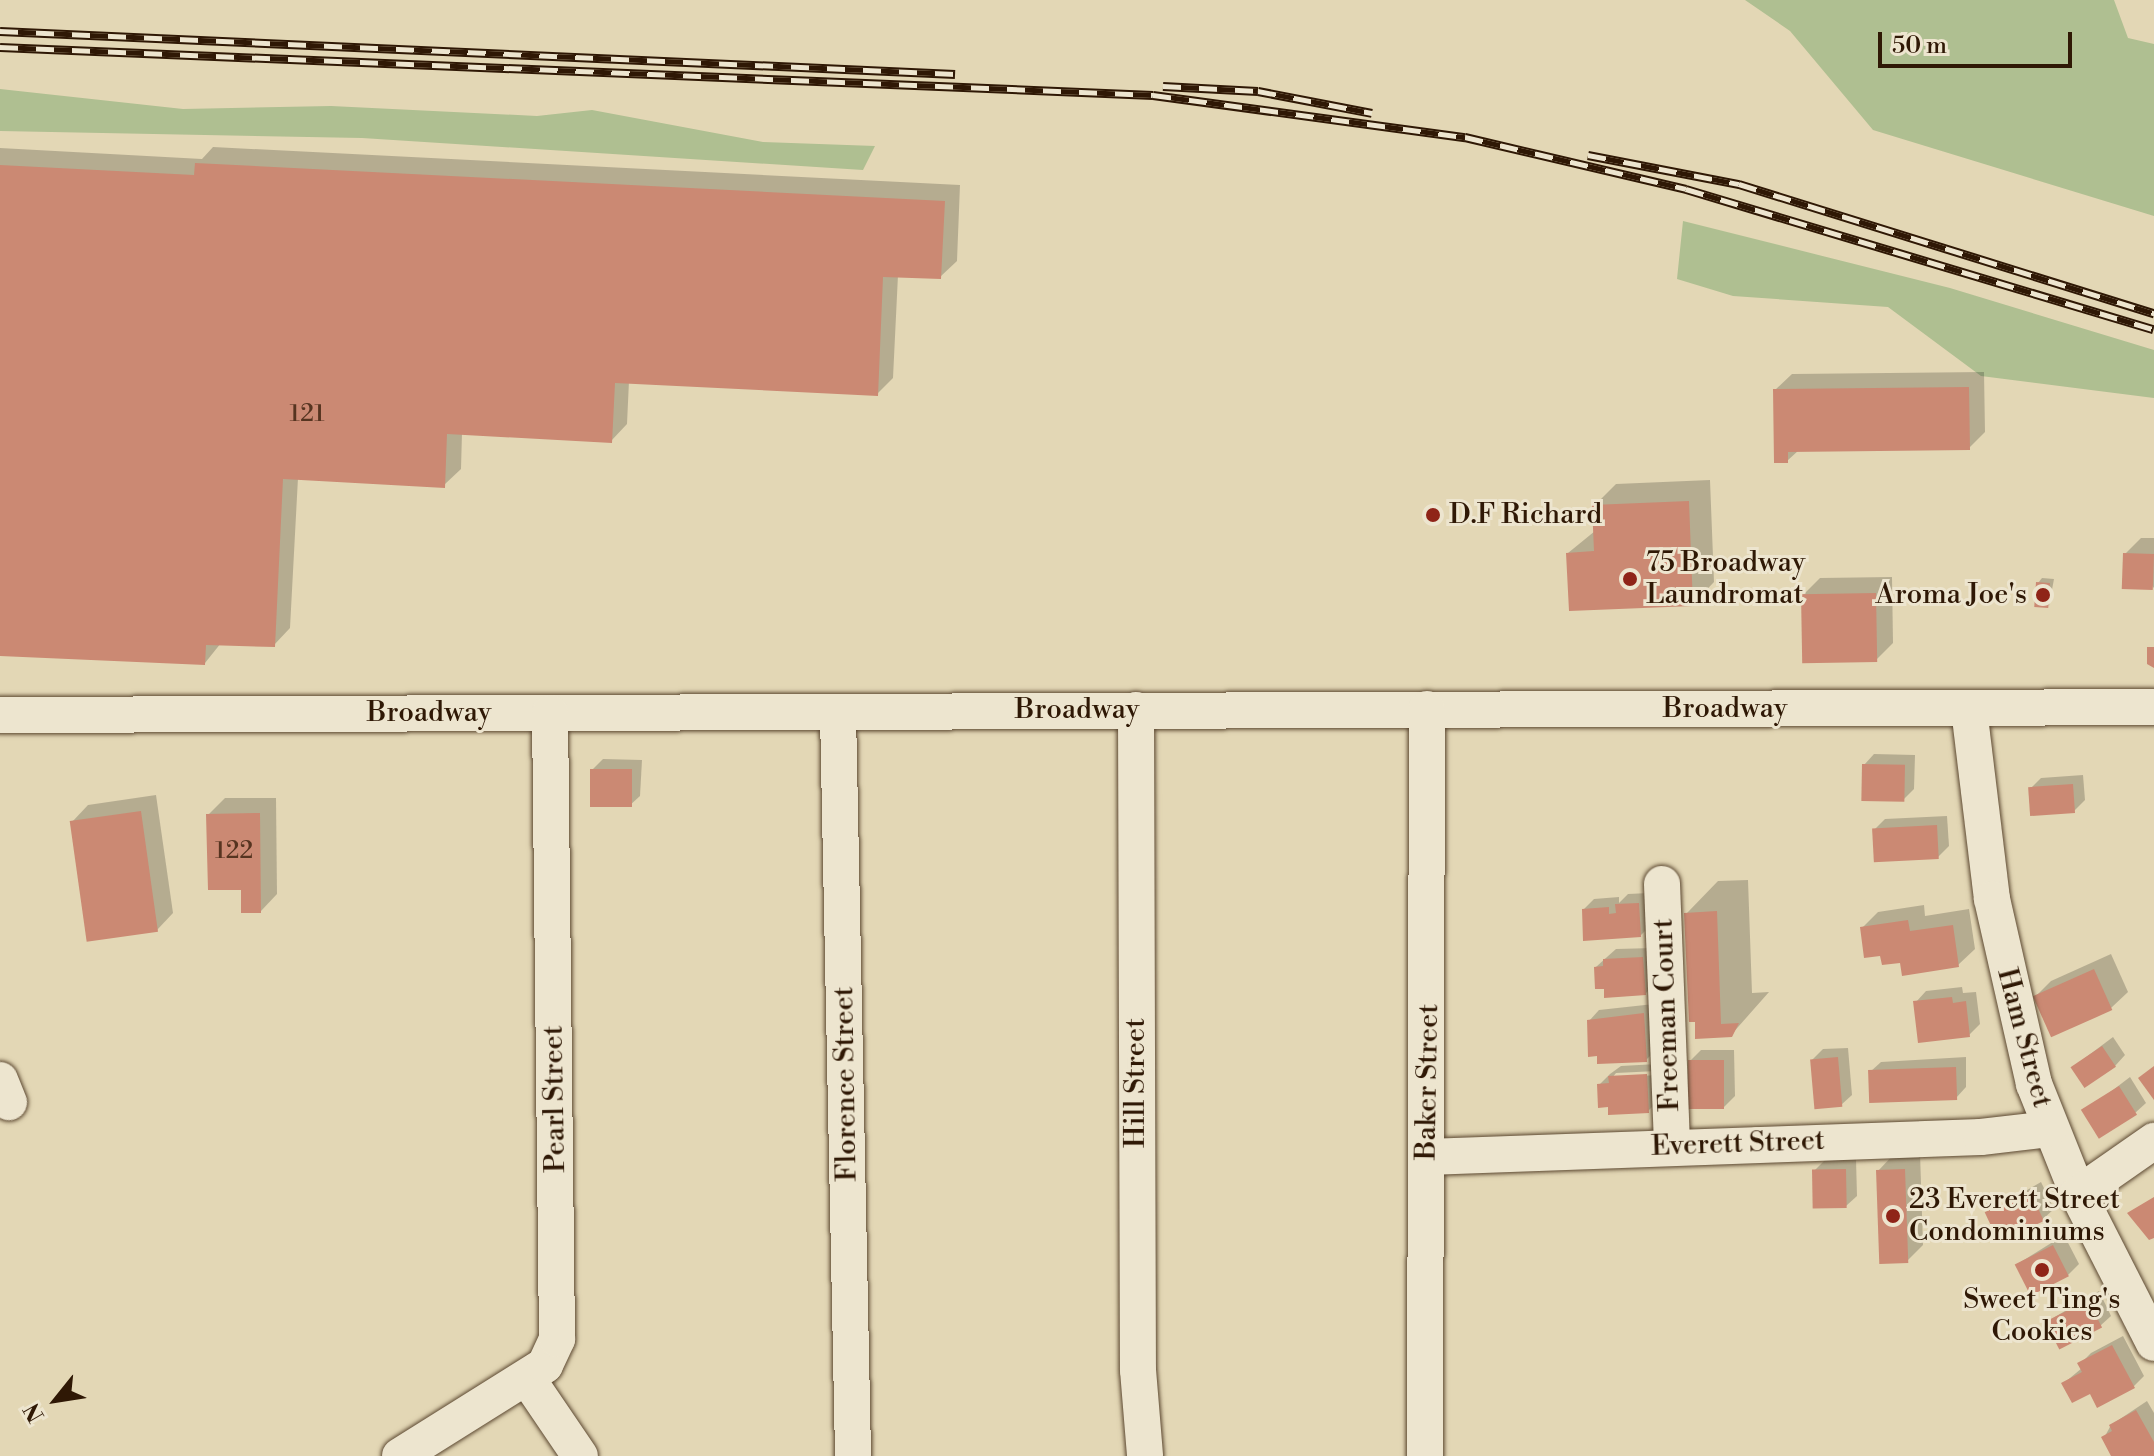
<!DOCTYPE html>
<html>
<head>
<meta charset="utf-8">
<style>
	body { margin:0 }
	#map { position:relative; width:2154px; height:1456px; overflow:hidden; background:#e3d7b5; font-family:"Libre Bodoni",serif }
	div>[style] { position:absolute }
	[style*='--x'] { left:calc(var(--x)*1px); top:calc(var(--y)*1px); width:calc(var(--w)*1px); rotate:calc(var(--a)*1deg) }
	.green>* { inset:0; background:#afbf91 }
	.shadow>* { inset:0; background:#0003 }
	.building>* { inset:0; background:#cb8973; transform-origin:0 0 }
	.roads { filter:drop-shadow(0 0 2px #5c4831) drop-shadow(0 0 2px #5c4831) }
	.minor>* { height:36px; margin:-18px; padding:0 18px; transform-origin:18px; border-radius:18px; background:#ede5cf }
	.rail>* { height:9px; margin-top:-4.5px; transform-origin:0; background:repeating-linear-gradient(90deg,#ede5cf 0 18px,#2f1805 0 36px); box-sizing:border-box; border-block:2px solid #2f1805 }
	.dots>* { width:22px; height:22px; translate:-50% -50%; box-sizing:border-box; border:4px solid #ede5cf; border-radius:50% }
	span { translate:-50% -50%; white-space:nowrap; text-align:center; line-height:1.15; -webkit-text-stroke:6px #ede5cf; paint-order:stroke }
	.number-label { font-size:24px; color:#563420 }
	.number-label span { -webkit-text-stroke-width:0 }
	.poi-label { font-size:28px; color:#2f1805 }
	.left { translate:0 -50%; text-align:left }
	.right { translate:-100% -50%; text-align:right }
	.street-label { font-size:28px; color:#2f1805 }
	.north { position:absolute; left:16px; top:1360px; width:80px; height:80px; -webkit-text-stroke:6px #ede5cf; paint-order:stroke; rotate:240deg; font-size:22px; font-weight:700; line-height:32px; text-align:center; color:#2f1805 }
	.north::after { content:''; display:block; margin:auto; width:28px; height:36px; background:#2f1805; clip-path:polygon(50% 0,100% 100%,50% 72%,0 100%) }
	.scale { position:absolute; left:1878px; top:32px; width:194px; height:36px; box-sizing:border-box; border:4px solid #2f1805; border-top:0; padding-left:10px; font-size:24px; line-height:28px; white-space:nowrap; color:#2f1805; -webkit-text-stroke:6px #ede5cf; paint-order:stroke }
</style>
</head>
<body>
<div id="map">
	<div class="green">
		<i style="clip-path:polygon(1745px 0,2114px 0,2128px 38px,2154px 44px,2154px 216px,1873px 130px,1790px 31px)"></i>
		<i style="clip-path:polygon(0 89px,183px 109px,331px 106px,537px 116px,592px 110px,763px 142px,875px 146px,863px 170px,362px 138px,0 131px)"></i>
		<i style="clip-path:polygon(1683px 221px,1950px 288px,2154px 350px,2154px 398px,1981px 376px,1888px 307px,1733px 296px,1677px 279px)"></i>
	</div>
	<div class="shadow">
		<i style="clip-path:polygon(213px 147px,960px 185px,957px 261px,940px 277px,898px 275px,893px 378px,877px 394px,629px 381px,627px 424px,611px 441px,462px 433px,461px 469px,444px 485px,298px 478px,290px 628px,274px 645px,221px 643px,205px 663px,0 654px,0 148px,202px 159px)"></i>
		<i style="clip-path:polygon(1984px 372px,1985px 432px,1969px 448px,1799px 450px,1787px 461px,1775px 390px,1792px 374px)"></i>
		<i style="clip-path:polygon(1710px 480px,1714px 582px,1693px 604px,1568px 553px,1595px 531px,1594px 506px,1616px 484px)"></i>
		<i style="clip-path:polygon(2141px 538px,2154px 538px,2154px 588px,2125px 554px)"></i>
		<i style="clip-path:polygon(1892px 577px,1893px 643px,1876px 660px,1803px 595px,1820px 578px)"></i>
		<i style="clip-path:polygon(2042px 578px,2054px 579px,2049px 606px,2038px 583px)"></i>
		<i style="clip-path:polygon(1874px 754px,1915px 755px,1914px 789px,1903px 800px,1864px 765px)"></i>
		<i style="clip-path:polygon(603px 759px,642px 760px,640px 796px,629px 806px,592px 770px)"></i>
		<i style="clip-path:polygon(2083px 775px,2085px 800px,2074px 811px,2030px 789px,2041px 778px)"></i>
		<i style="clip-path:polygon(156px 795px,173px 913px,157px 930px,72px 822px,88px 805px)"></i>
		<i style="clip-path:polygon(225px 798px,276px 798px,277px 894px,261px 911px,243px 888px,208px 815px)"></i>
		<i style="clip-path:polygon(1947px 816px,1949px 846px,1938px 857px,1874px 830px,1885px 819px)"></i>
		<i style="clip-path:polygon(1748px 880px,1752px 993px,1769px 992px,1731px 1035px,1697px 1020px,1687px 913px,1718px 881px)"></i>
		<i style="clip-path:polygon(1649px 893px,1651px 925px,1641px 935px,1584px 909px,1594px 899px,1619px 897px,1619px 903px,1628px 894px)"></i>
		<i style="clip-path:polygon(1924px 905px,1925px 916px,1969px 909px,1975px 949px,1958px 965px,1882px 953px,1862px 928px,1878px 912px)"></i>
		<i style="clip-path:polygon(1653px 948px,1656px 983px,1645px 994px,1606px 987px,1596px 967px,1607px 957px,1616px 949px)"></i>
		<i style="clip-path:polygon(2111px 954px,2128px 992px,2111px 1008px,2035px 997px,2051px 981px)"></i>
		<i style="clip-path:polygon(1962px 987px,1963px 993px,1976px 992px,1980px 1024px,1969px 1035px,1916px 1002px,1926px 991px)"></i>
		<i style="clip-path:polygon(1654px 1004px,1656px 1050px,1646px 1060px,1589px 1021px,1599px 1010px)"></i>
		<i style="clip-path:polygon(2113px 1037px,2125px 1055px,2115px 1066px,2073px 1067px)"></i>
		<i style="clip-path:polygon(1848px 1048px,1852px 1095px,1841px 1105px,1812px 1060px,1823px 1049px)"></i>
		<i style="clip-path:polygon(1701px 1050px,1734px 1050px,1735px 1096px,1724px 1107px,1690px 1061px)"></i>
		<i style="clip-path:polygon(1966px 1057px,1966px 1087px,1956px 1098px,1870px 1072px,1881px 1062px)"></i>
		<i style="clip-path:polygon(evenodd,1657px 1064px,1659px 1100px,1648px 1111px,1610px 1105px,1599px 1085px,1610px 1074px,1621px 1066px,1657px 1064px,1657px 1071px,1657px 1075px,1612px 1078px,1616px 1073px,1657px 1071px)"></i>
		<i style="clip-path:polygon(2130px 1077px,2146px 1103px,2135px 1113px,2084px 1112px)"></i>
		<i style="clip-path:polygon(1920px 1153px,1923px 1245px,1907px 1261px,1878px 1171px,1894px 1154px)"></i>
		<i style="clip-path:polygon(1856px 1159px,1857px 1196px,1846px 1206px,1814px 1171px,1825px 1160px)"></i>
		<i style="clip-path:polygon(2041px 1182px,2054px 1209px,2043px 1219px,1988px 1213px)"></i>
		<i style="clip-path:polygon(2064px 1235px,2079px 1264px,2068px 1275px,2016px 1265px)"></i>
		<i style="clip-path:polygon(2099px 1291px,2111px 1316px,2100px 1326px,2048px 1321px)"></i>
		<i style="clip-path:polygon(2123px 1336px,2144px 1376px,2134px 1386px,2090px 1391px,2064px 1383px,2082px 1368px,2080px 1364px,2091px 1353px)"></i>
		<i style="clip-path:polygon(2147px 1401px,2154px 1413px,2154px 1454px,2114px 1456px,2104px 1438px,2111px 1425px)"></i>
	</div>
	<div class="building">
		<i style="clip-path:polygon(195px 163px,945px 201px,941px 279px,883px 277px,878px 396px,615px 383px,612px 443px,447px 434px,445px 488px,283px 479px,275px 647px,206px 645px,205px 665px,0 656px,0 165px,194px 175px)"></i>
		<i style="clip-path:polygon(1969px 387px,1970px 450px,1788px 452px,1788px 463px,1774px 463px,1773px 389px)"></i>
		<i style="clip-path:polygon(1689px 501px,1693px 606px,1569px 611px,1566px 553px,1594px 551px,1592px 505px)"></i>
		<i style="left:2123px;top:553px;width:31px;height:36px;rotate:2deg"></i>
		<i style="left:2036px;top:582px;width:14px;height:25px;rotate:4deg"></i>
		<i style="left:1876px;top:593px;width:69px;height:75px;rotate:89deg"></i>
		<i style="clip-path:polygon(2147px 647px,2154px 647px,2154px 668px,2147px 664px)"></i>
		<i style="left:1862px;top:764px;width:43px;height:37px;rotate:1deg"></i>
		<i style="left:590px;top:769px;width:42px;height:38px"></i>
		<i style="left:2073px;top:784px;width:29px;height:45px;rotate:86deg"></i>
		<i style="left:141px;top:811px;width:122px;height:72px;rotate:82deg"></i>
		<i style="clip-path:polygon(260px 813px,261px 913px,241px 913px,241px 890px,208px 890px,206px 814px)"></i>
		<i style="left:1937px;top:825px;width:34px;height:65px;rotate:87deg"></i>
		<i style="clip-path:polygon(1639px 903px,1641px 937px,1583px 941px,1582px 909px,1609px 907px,1609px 914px,1616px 913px,1615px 904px)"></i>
		<i style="clip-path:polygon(1717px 911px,1721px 1024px,1739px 1023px,1732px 1037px,1695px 1039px,1695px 1022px,1689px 1022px,1684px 913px)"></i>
		<i style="clip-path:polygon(1908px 920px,1910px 931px,1953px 925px,1959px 967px,1902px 976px,1900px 963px,1882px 965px,1880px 956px,1864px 958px,1860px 927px)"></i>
		<i style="clip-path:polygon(1643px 957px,1646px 995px,1604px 998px,1604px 989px,1595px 989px,1594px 967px,1603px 966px,1603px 959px)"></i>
		<i style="left:2094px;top:969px;width:45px;height:67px;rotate:66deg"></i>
		<i style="clip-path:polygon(1952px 997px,1953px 1003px,1966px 1001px,1970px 1037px,1918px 1043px,1913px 1001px)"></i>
		<i style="clip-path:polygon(1644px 1013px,1647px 1062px,1597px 1064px,1597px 1056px,1588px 1057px,1587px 1020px)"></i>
		<i style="left:2102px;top:1046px;width:25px;height:38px;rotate:56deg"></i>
		<i style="left:1838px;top:1057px;width:50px;height:28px;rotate:85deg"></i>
		<i style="left:1688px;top:1060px;width:36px;height:49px"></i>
		<i style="clip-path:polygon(2154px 1066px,2154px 1100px,2138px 1078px)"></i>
		<i style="left:1956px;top:1067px;width:33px;height:88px;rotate:88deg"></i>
		<i style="clip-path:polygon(1647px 1074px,1649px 1113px,1608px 1115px,1608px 1107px,1598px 1108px,1597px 1084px,1609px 1083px,1608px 1076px)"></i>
		<i style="left:2119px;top:1086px;width:34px;height:45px;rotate:58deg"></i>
		<i style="left:1846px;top:1169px;width:39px;height:34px;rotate:89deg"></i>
		<i style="left:1905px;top:1169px;width:94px;height:29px;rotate:88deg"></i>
		<i style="left:2030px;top:1191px;width:33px;height:50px;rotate:65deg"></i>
		<i style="clip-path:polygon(2154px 1197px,2154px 1238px,2149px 1240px,2127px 1213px)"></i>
		<i style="left:2053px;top:1245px;width:35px;height:43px;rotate:63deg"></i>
		<i style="left:2088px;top:1300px;width:31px;height:48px;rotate:63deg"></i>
		<i style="clip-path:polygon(2112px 1345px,2135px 1388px,2097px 1408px,2090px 1394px,2072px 1403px,2061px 1383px,2082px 1372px,2077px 1363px)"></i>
		<i style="clip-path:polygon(2136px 1410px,2154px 1442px,2154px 1456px,2111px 1456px,2101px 1437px,2112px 1431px,2109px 1425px)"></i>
	</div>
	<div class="roads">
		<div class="minor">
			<i style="--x:1969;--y:709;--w:191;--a:83.1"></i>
			<i style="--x:1992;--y:899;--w:190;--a:77.2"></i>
			<i style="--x:2034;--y:1084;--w:118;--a:68.2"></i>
			<i style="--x:2078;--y:1194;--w:167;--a:63"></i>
			<i style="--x:1136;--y:710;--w:660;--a:89.83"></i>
			<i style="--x:1138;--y:1370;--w:86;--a:85.3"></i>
			<i style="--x:838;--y:713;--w:743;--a:88.84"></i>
			<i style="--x:0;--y:715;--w:2154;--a:-0.21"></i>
			<i style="--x:1662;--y:884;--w:262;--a:87.8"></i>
			<i style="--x:0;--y:1080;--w:24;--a:68"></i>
			<i style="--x:1427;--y:1157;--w:554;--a:-2.07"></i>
			<i style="--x:1981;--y:1137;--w:68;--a:-6.7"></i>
			<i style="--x:2078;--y:1194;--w:93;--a:-34.9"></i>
			<i style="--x:527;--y:1378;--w:94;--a:55.8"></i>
			<i style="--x:400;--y:1456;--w:171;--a:-32.1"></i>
			<i style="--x:545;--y:1365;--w:29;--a:-65"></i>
			<i style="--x:557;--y:1339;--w:626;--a:-90.64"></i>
			<i style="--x:1425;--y:1456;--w:747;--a:-89.85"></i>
		</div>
	</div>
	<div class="rail">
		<i style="--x:0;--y:31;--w:956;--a:2.58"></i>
		<i style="--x:0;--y:47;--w:1154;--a:2.38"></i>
		<i style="--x:1153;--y:95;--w:315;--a:7.7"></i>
		<i style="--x:1465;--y:137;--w:227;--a:13.2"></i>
		<i style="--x:1686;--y:189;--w:488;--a:16.7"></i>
		<i style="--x:1163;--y:86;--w:95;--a:3"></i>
		<i style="--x:1258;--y:91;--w:116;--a:10.9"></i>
		<i style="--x:1588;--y:155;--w:154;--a:10.9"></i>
		<i style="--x:1739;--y:184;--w:435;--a:17.3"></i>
	</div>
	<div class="dots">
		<i style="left:1433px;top:515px;background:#8f2418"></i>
		<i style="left:1630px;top:579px;background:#8f2418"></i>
		<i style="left:2043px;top:595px;background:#8f2418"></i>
		<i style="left:1893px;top:1216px;background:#8f2418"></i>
		<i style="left:2042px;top:1270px;background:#8f2418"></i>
	</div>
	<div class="number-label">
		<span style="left:307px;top:415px">121</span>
		<span style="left:234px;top:852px">122</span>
	</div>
	<div class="poi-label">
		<span class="left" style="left:1449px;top:515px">D.F Richard</span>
		<span class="left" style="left:1646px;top:579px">75 Broadway<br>Laundromat</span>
		<span class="right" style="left:2027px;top:595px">Aroma Joe's</span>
		<span class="left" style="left:1909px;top:1216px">23 Everett Street<br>Condominiums</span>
		<span style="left:2042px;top:1316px">Sweet Ting's<br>Cookies</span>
	</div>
	<div class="street-label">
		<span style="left:1725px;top:709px">Broadway</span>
		<span style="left:1077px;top:710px">Broadway</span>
		<span style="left:429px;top:713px">Broadway</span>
		<span style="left:1667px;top:1015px;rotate:-92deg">Freeman Court</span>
		<span style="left:2024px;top:1038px;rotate:75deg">Ham Street</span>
		<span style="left:1428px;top:1082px;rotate:-89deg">Baker Street</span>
		<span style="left:1136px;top:1083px;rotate:-90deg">Hill Street</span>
		<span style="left:846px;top:1084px;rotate:-91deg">Florence Street</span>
		<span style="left:555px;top:1099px;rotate:-91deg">Pearl Street</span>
		<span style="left:1738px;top:1144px;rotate:-2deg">Everett Street</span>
	</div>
	<div class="north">N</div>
	<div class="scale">50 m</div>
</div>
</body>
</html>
